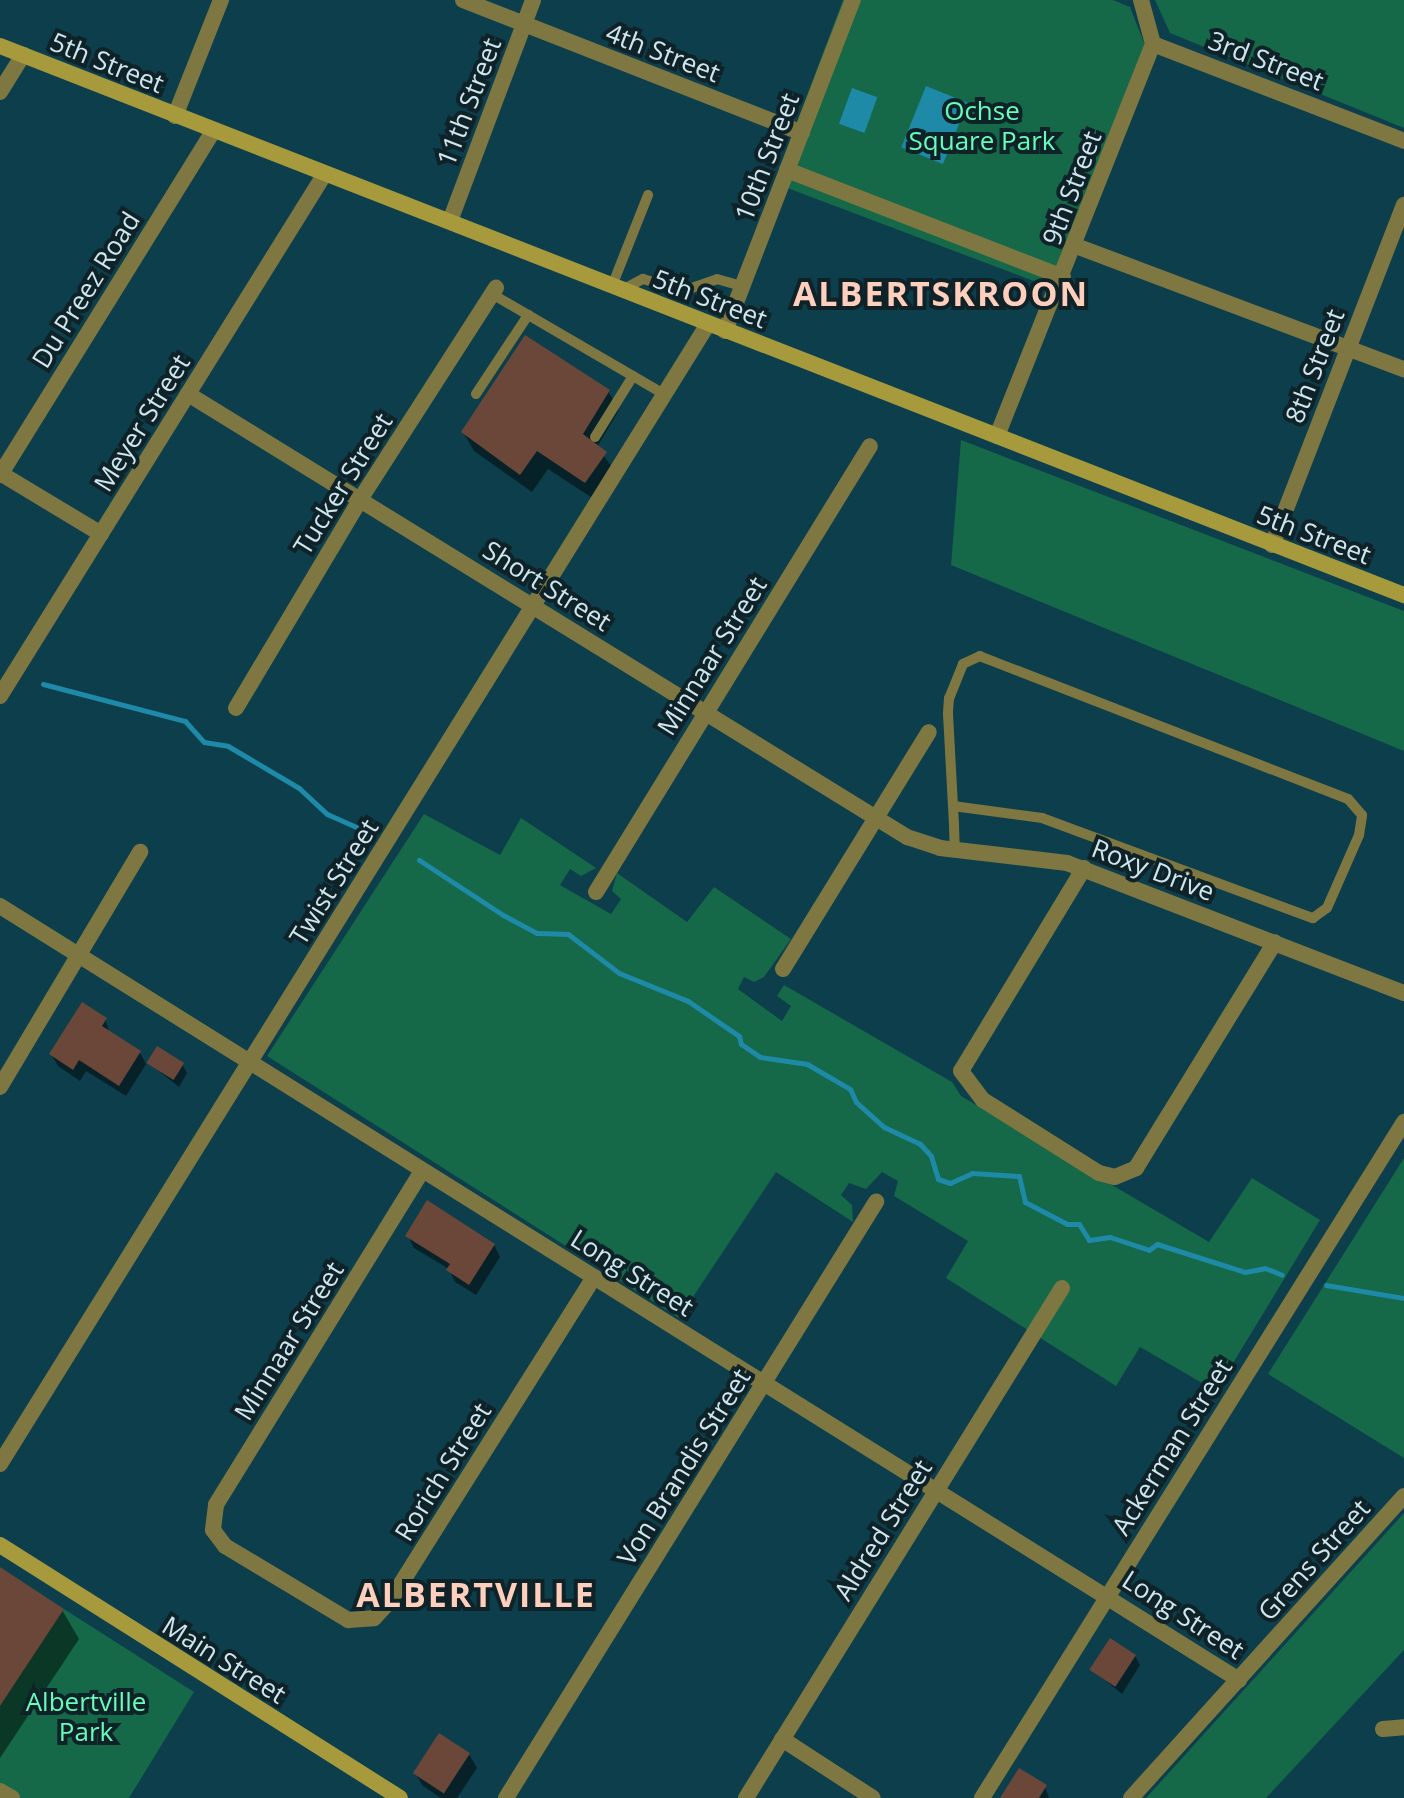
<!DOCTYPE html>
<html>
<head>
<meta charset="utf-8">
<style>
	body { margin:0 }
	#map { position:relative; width:1404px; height:1798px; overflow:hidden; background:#0d3e4c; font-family:"Open Sans",sans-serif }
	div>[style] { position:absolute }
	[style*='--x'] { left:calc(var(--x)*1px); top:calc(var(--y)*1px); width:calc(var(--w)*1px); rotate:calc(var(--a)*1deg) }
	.green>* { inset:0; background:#156848 }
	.water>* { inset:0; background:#1e8aa7; transform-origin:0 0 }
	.shadow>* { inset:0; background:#0007 }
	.stream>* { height:5px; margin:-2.5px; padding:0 2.5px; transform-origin:2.5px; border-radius:2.5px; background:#1e8aa7 }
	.building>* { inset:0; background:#6b4739; transform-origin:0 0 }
	.lane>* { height:10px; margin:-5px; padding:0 5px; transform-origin:5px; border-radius:5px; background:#7f7741 }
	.street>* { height:16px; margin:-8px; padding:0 8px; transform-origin:8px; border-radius:8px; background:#7f7741 }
	.secondary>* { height:16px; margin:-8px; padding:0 8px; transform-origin:8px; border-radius:8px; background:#a79a3d }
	span { translate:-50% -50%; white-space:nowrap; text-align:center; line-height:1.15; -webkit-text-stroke:8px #0f2228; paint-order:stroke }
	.street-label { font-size:26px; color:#cee6ee }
	.park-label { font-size:26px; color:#66fcba }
	.district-label { font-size:34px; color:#ffcfbd; font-weight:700; letter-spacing:2px }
</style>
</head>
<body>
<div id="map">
	<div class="green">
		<i style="clip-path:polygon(843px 0,1113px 0,1130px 7px,1150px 58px,1055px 289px,774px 183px)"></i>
		<i style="clip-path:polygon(1155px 0,1404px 0,1404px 128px,1170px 33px)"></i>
		<i style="clip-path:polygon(961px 440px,1404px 611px,1404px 751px,951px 565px)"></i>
		<i style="clip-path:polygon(424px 814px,500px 855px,521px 818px,596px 868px,581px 876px,570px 869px,560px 885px,611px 914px,621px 899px,612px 891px,617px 873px,687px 922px,714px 887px,791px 939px,764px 977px,754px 982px,744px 977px,738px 989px,782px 1021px,791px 1006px,777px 996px,784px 985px,952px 1082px,961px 1096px,1209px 1242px,1252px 1178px,1320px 1220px,1216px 1391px,1140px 1347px,1116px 1386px,946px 1278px,968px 1241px,894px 1196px,898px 1181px,882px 1172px,866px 1189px,849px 1183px,841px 1195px,852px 1205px,853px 1222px,776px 1172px,679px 1318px,267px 1056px)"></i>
		<i style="clip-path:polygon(1404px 1158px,1404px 1458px,1268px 1374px)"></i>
		<i style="clip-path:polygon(1404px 1513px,1404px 1650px,1266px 1798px,1146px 1798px)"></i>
		<i style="clip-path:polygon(64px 1609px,194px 1692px,129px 1798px,16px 1798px,0 1788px,0 1706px)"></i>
	</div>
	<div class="water">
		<i style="left:926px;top:86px;width:45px;height:66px;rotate:22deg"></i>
		<i style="left:852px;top:88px;width:27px;height:38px;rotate:20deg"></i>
	</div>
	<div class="shadow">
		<i style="clip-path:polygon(608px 391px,619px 410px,597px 447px,616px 472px,597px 501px,548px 469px,532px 492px,474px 451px,463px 432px)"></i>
		<i style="clip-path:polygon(105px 1019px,110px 1034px,140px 1053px,146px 1064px,126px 1096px,86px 1071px,80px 1081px,58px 1066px,51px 1054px)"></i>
		<i style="clip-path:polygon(149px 1063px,182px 1064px,187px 1073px,179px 1087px)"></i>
		<i style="clip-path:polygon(408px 1236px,494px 1245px,500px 1257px,476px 1295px,455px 1282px,449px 1269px,414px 1248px)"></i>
		<i style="clip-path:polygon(0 1570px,62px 1610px,79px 1639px,0 1758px)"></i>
		<i style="clip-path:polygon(1135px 1656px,1140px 1665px,1122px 1694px,1093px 1670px)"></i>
		<i style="clip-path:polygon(469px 1754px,477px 1768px,457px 1798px,441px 1798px,423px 1786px,415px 1773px)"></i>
		<i style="clip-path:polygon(1045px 1787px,1049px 1798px,1004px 1798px)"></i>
	</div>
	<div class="stream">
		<i style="--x:43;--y:684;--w:147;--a:14.6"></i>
		<i style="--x:185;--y:721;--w:28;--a:48"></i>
		<i style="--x:204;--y:742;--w:24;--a:9"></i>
		<i style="--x:228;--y:746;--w:82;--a:30.6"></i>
		<i style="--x:299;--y:788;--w:38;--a:43"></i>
		<i style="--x:327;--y:814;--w:32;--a:24"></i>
		<i style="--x:419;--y:860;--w:100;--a:33.2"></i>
		<i style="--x:503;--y:915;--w:38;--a:28"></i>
		<i style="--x:537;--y:933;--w:31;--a:2"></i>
		<i style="--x:568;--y:934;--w:64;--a:37.4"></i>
		<i style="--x:619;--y:973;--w:74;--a:22.1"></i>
		<i style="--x:688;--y:1001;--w:62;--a:34.5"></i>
		<i style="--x:739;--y:1036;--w:8;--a:76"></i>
		<i style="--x:741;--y:1044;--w:23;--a:34"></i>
		<i style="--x:760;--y:1057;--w:48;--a:8.5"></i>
		<i style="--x:807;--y:1064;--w:50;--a:30.2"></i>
		<i style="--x:850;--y:1089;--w:14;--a:65"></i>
		<i style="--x:856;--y:1102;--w:38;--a:42"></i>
		<i style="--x:884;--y:1127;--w:40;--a:25"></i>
		<i style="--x:920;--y:1144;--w:16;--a:47"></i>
		<i style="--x:931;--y:1156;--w:24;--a:73"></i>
		<i style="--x:938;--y:1179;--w:13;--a:18"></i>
		<i style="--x:950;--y:1183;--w:24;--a:-24"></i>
		<i style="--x:972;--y:1173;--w:47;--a:3.7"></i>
		<i style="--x:1019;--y:1176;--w:27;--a:77"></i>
		<i style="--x:1025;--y:1202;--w:47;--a:27.6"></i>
		<i style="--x:1067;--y:1224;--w:12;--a:0"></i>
		<i style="--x:1079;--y:1224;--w:19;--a:58"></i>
		<i style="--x:1089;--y:1240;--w:21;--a:-8"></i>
		<i style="--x:1110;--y:1237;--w:41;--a:18.4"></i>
		<i style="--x:1149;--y:1250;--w:10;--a:-37"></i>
		<i style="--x:1157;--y:1244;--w:92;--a:17.7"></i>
		<i style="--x:1245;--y:1272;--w:20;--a:-11"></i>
		<i style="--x:1265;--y:1268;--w:18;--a:22"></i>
		<i style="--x:1326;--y:1285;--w:79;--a:9.5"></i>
	</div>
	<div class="building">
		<i style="clip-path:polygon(525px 335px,610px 390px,583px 434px,607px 452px,585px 483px,537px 451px,520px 475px,461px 432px)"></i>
		<i style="clip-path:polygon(82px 1002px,107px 1018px,102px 1026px,141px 1051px,119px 1086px,79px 1060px,73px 1070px,49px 1054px)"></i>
		<i style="left:157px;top:1046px;width:32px;height:20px;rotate:32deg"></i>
		<i style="clip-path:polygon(427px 1200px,495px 1244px,469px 1285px,446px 1270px,450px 1264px,405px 1236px)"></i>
		<i style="clip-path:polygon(0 1567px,64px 1609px,0 1706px)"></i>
		<i style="left:1110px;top:1638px;width:31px;height:38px;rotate:33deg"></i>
		<i style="left:439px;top:1733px;width:37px;height:48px;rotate:33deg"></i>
		<i style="clip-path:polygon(1019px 1768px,1047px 1785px,1039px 1798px,1000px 1798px)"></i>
	</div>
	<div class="lane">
		<i style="--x:612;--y:286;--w:98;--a:-68.4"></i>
		<i style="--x:622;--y:290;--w:24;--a:-28"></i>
		<i style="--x:643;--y:279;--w:42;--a:16.7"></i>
		<i style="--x:683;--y:291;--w:36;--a:-19"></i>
		<i style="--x:717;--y:279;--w:26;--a:16"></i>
		<i style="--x:492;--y:294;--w:199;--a:30.2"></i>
		<i style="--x:476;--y:394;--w:95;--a:-56.6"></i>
		<i style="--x:595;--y:437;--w:72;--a:-58.1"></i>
		<i style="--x:953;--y:806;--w:90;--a:7.7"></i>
		<i style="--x:1042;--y:818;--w:289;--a:20.3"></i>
		<i style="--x:1313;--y:918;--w:17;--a:-36"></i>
		<i style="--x:1327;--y:908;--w:80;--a:-66.3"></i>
		<i style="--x:1359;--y:835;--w:20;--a:-81"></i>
		<i style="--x:1362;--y:815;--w:21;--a:-131"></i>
		<i style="--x:1348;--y:799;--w:395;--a:-158.8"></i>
		<i style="--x:980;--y:656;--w:19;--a:155"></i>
		<i style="--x:963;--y:664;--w:37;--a:112"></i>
		<i style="--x:949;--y:698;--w:16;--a:94"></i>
		<i style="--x:948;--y:714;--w:92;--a:86.9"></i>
		<i style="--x:953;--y:806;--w:20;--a:87"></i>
		<i style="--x:954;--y:826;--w:23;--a:88"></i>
	</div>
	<div class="street">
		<i style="--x:463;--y:0;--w:364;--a:21.4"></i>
		<i style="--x:1141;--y:0;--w:46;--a:74.7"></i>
		<i style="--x:1153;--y:44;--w:269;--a:21.1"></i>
		<i style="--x:0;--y:92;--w:44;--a:-58.1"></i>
		<i style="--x:175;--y:116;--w:125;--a:-68.4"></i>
		<i style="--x:787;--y:170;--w:296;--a:21.2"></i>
		<i style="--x:450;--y:221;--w:236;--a:-69.4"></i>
		<i style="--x:1076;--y:246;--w:350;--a:20.6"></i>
		<i style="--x:725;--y:331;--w:355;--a:-68.9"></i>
		<i style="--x:188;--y:394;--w:845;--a:31.64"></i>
		<i style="--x:907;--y:837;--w:35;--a:18"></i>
		<i style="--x:940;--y:848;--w:128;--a:6.7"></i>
		<i style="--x:1067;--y:863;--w:361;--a:21.1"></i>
		<i style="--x:997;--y:436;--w:422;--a:-68.3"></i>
		<i style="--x:0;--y:473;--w:118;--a:31.1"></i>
		<i style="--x:0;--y:475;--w:405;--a:-58.2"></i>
		<i style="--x:1272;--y:545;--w:365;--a:-68.8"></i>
		<i style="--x:0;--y:696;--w:614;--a:-58.12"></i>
		<i style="--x:236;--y:708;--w:244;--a:-59.2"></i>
		<i style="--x:361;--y:498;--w:250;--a:-57.3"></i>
		<i style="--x:1084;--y:868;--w:237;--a:121.2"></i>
		<i style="--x:961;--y:1071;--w:36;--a:53"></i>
		<i style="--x:983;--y:1100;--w:137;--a:32.2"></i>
		<i style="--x:1099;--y:1173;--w:16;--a:14"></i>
		<i style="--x:1115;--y:1177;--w:23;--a:-23"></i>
		<i style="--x:1136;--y:1168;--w:265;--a:-58.4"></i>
		<i style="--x:596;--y:892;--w:523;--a:-58.44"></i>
		<i style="--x:0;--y:906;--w:1461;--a:31.99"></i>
		<i style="--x:783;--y:969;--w:278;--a:-58.4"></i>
		<i style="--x:0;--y:1087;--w:274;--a:-59.2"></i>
		<i style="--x:422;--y:1171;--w:392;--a:121.7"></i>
		<i style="--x:216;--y:1505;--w:25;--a:97"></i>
		<i style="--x:213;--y:1530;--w:20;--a:53"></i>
		<i style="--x:225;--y:1546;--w:144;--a:31"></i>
		<i style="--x:348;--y:1620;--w:26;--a:-4"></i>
		<i style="--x:374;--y:1618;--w:23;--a:-47"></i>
		<i style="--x:390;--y:1601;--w:383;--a:-57.8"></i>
		<i style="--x:0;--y:1464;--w:1342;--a:-58.16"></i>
		<i style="--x:1383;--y:1729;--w:21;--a:-5"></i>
		<i style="--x:782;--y:1739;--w:108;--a:33"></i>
		<i style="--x:0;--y:1791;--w:14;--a:30"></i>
		<i style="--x:506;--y:1798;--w:702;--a:-58.17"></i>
		<i style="--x:746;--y:1798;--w:600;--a:-58.22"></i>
		<i style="--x:982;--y:1798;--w:797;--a:-58.03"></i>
		<i style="--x:1131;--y:1798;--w:407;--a:-47.9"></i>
	</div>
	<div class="secondary">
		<i style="--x:0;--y:46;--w:1508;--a:21.36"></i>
		<i style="--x:0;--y:1545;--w:473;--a:32.3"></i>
	</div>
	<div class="street-label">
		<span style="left:663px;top:53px;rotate:21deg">4th Street</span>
		<span style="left:1266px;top:61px;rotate:21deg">3rd Street</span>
		<span style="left:107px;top:63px;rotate:22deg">5th Street</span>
		<span style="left:469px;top:102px;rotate:-69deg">11th Street</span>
		<span style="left:767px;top:157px;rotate:-69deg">10th Street</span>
		<span style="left:1072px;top:188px;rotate:-69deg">9th Street</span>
		<span style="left:86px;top:290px;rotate:-58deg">Du Preez Road</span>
		<span style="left:710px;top:299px;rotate:21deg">5th Street</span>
		<span style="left:1315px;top:366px;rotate:-69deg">8th Street</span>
		<span style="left:142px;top:423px;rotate:-58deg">Meyer Street</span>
		<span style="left:343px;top:484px;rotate:-58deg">Tucker Street</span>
		<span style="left:1314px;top:535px;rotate:21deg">5th Street</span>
		<span style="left:547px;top:586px;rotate:32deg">Short Street</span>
		<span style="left:712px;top:656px;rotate:-58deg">Minnaar Street</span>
		<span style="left:1153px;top:870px;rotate:21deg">Roxy Drive</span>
		<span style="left:334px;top:882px;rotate:-58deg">Twist Street</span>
		<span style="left:632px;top:1273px;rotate:32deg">Long Street</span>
		<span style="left:289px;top:1341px;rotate:-58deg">Minnaar Street</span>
		<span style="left:1172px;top:1447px;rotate:-58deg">Ackerman Street</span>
		<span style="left:684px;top:1467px;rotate:-58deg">Von Brandis Street</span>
		<span style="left:443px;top:1472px;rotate:-58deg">Rorich Street</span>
		<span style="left:883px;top:1530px;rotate:-58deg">Aldred Street</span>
		<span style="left:1314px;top:1560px;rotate:-48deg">Grens Street</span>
		<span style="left:1183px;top:1615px;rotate:33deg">Long Street</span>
		<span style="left:224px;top:1660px;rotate:32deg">Main Street</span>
	</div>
	<div class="park-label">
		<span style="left:982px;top:126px">Ochse<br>Square Park</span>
		<span style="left:86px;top:1717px">Albertville<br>Park</span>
	</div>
	<div class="district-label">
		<span style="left:941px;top:294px">ALBERTSKROON</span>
		<span style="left:476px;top:1595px">ALBERTVILLE</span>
	</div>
</div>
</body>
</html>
